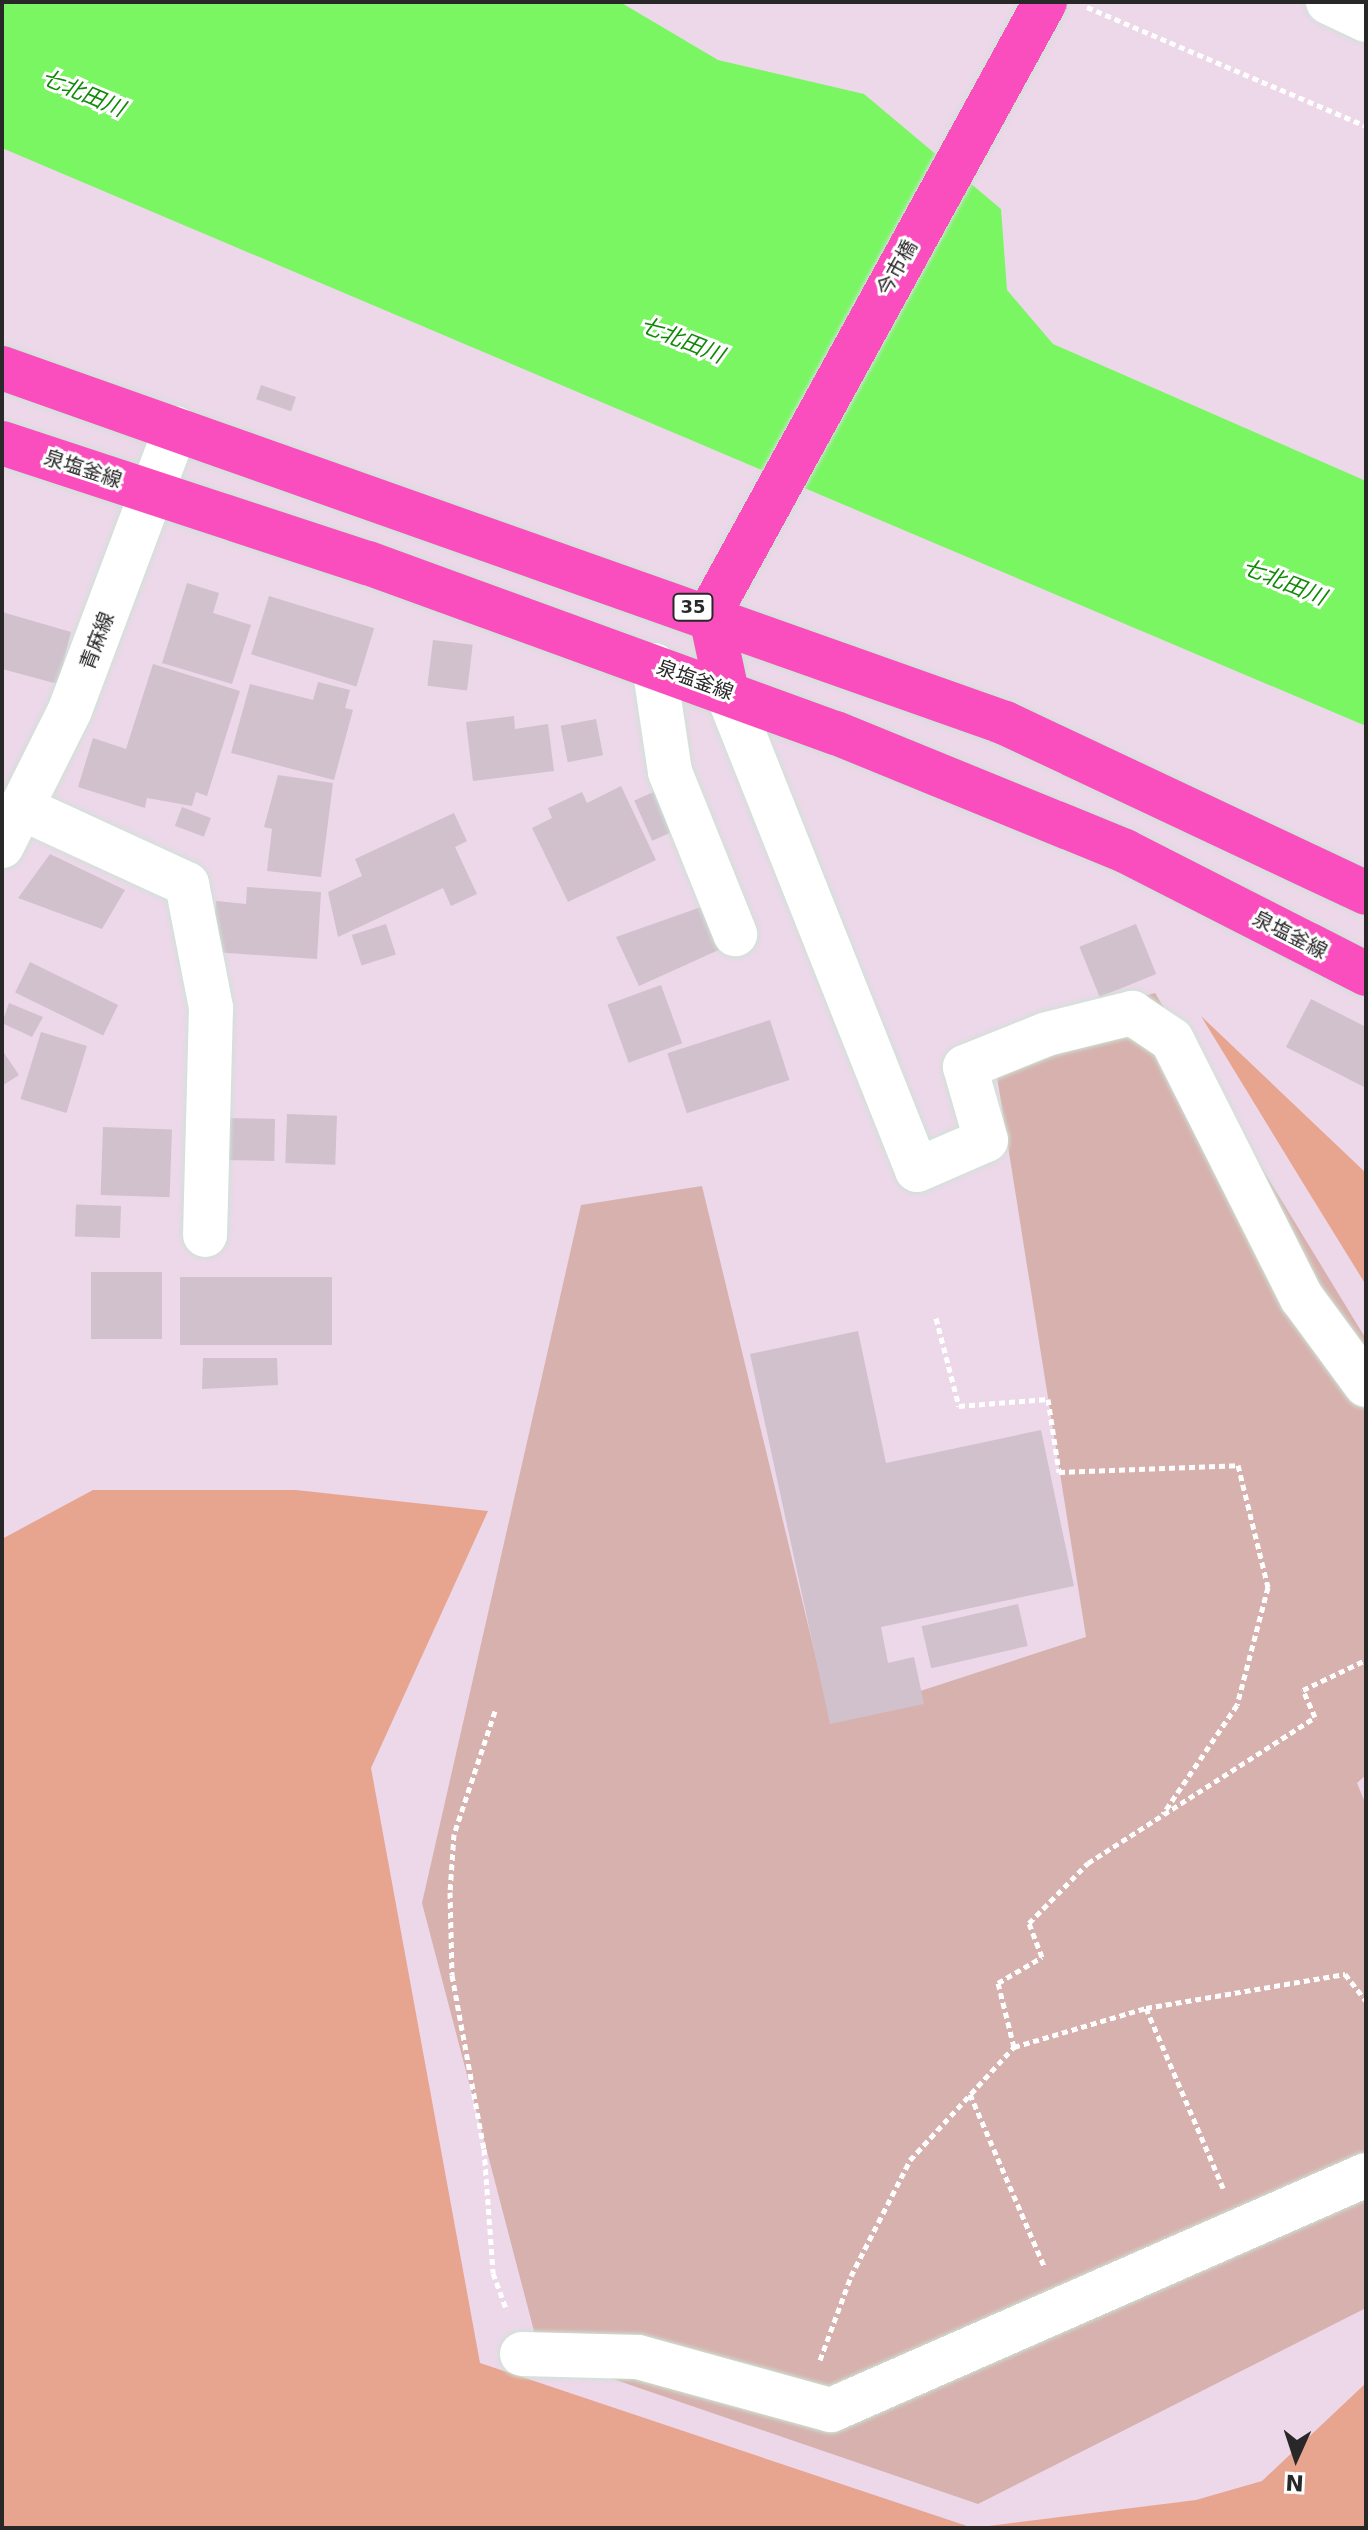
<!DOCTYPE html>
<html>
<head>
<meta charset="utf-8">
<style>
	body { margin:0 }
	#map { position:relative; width:1368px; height:2530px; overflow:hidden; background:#ecd8e9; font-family:"DejaVu Sans","Noto Sans JP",sans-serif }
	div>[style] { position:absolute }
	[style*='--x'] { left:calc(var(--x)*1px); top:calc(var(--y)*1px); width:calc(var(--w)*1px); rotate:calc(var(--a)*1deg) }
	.green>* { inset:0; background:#e7a48f }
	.cemetery>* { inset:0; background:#d7b1ad }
	.water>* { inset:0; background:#79f662 }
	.building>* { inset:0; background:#d0c1cd; transform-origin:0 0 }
	.path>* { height:5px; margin-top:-2.5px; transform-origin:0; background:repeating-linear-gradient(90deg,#fff 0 6px,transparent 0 10px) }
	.roads { filter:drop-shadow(0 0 2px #cde2d5) drop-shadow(0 0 2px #cde2d5) }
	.minor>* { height:44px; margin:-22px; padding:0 22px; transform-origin:22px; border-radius:22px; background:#fff }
	.major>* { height:44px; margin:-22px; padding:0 22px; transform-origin:22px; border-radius:22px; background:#fa4ebf }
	span { translate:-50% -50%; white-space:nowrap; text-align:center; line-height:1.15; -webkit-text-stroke:6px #fff; paint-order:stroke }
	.shield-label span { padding:2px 6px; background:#fff; border:2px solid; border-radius:6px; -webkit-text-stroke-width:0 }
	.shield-label { font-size:18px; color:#282828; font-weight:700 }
	.street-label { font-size:20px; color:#282828 }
	.water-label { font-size:22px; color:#108a06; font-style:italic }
	.frame { position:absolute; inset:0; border:4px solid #282828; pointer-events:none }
	.north { position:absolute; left:1256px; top:2418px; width:80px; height:80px; -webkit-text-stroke:6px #fff; paint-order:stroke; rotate:183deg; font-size:22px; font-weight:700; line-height:32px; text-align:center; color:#282828 }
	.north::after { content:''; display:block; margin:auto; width:28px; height:36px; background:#282828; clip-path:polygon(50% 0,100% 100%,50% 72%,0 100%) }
</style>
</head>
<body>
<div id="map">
	<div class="green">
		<i style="clip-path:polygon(1201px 1016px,1366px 1173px,1366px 1285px,1303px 1183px)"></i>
		<i style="clip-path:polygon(93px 1490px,296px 1490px,488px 1511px,371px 1768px,480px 2363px,973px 2528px,1196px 2500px,1262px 2481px,1366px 2383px,1366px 2528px,2px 2528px,2px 1539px)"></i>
	</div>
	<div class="cemetery">
		<i style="clip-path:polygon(1155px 993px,1366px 1339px,1366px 1775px,1357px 1783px,1366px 1805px,1366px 2308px,978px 2504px,540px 2354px,422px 1903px,581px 1205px,702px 1186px,831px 1720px,1086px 1637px,991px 1039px)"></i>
	</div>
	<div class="water">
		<i style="clip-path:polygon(2px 2px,620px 2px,718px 60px,864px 94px,1001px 209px,1007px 290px,1053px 344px,1366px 481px,1366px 726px,2px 148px)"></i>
	</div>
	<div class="building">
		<i style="left:261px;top:385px;width:37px;height:15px;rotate:19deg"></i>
		<i style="clip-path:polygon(187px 583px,219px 593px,213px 613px,251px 625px,232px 684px,162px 663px)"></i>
		<i style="left:269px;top:596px;width:110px;height:61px;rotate:17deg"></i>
		<i style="clip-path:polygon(2px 612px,71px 632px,58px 684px,2px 669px)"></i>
		<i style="left:433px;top:640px;width:40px;height:46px;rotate:7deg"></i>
		<i style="clip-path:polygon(153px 664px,240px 691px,207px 796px,196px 792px,192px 806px,147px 798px,145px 808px,78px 787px,93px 738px,126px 749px)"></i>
		<i style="clip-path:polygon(318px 682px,350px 690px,345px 708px,353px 710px,334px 780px,231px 753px,250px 684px,313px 700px)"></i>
		<i style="clip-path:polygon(514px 716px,515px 729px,548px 724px,554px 771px,473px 781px,466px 722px)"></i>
		<i style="left:596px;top:719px;width:37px;height:36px;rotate:79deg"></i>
		<i style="clip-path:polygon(278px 775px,333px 783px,321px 877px,267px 871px,272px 829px,264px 827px)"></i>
		<i style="clip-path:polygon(621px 786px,656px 860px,568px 902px,532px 828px,552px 818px,548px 808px,582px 792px,587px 803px)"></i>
		<i style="left:658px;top:790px;width:44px;height:26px;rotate:66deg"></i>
		<i style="left:182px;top:807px;width:31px;height:20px;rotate:21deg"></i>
		<i style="clip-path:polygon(454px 813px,467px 841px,455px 847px,477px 894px,451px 906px,443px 888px,338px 937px,328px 892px,362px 876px,355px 859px)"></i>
		<i style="clip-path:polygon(50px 854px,125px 890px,102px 929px,18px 898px)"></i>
		<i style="clip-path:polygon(247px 887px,321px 892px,317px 959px,213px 952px,216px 901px,246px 904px)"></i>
		<i style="clip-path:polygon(704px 906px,723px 948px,639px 986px,616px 937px)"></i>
		<i style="left:386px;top:924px;width:32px;height:36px;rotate:72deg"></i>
		<i style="left:1136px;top:924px;width:54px;height:61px;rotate:68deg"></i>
		<i style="left:30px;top:962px;width:98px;height:34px;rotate:26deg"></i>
		<i style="left:661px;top:985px;width:62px;height:57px;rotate:70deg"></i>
		<i style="clip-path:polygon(1311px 999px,1366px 1027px,1366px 1088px,1286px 1047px)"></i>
		<i style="clip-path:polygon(9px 1003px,43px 1017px,32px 1037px,2px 1023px)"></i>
		<i style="left:770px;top:1020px;width:63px;height:108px;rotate:72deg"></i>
		<i style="left:41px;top:1032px;width:48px;height:70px;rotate:17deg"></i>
		<i style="clip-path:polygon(2px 1050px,19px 1075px,2px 1086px)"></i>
		<i style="left:287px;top:1114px;width:50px;height:49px;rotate:2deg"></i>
		<i style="left:221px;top:1118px;width:54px;height:42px;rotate:1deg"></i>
		<i style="left:103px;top:1127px;width:69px;height:68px;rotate:2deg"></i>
		<i style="left:121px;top:1206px;width:32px;height:45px;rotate:92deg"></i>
		<i style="left:91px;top:1272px;width:71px;height:67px"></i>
		<i style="left:180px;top:1277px;width:152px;height:68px"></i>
		<i style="clip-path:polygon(858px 1331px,886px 1463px,1041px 1430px,1074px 1586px,881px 1627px,888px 1663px,914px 1657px,924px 1704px,830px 1724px,750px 1354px)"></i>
		<i style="clip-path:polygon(203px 1358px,277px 1358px,278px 1385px,202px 1389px)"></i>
		<i style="left:1018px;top:1604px;width:43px;height:99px;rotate:77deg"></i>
	</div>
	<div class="path">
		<i style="--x:1087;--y:7;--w:303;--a:23.1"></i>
		<i style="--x:936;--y:1318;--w:91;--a:75.4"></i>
		<i style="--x:959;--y:1406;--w:89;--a:-4.5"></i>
		<i style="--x:1048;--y:1399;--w:74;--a:81.4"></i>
		<i style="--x:1059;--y:1472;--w:179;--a:-2.2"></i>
		<i style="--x:1238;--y:1465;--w:126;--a:76.2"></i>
		<i style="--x:1268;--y:1587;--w:122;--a:104.7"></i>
		<i style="--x:1237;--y:1705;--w:132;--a:124.2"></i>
		<i style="--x:495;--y:1711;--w:130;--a:108.4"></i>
		<i style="--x:454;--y:1834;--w:58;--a:93.9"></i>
		<i style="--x:450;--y:1892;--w:83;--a:88.6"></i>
		<i style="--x:452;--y:1975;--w:177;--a:79.6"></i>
		<i style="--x:484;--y:2149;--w:124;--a:85.8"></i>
		<i style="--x:493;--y:2273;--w:40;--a:69.8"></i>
		<i style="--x:1146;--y:2008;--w:196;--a:66.8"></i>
		<i style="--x:1014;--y:2047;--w:66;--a:-104"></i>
		<i style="--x:998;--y:1983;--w:51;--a:-30.6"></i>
		<i style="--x:1042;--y:1957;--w:36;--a:-111"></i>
		<i style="--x:1029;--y:1923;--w:84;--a:-45.5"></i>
		<i style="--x:1088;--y:1863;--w:270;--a:-32.7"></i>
		<i style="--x:1315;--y:1717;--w:30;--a:-114"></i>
		<i style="--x:1303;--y:1690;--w:70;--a:-25.5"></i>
		<i style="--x:970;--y:2094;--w:187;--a:66.7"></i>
		<i style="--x:820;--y:2360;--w:90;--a:-69.7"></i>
		<i style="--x:851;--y:2276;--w:130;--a:-63"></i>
		<i style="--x:910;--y:2160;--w:154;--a:-47.4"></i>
		<i style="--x:1014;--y:2047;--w:138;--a:-16.5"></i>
		<i style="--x:1146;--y:2008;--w:202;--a:-9.7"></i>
		<i style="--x:1345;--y:1974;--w:34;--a:52"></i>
	</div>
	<div class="roads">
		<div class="minor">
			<i style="--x:1328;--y:2;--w:42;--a:25.3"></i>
			<i style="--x:654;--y:665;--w:108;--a:81.5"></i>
			<i style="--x:670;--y:772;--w:175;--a:68.1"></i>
			<i style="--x:727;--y:692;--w:514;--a:68.32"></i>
			<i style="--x:917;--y:1170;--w:75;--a:-23.5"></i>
			<i style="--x:986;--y:1140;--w:76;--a:-106"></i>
			<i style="--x:965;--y:1067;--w:88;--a:-21.9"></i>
			<i style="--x:1047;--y:1034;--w:88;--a:-13.9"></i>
			<i style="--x:1132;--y:1013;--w:48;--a:34"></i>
			<i style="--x:1172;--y:1040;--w:289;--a:63.3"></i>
			<i style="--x:1302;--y:1298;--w:108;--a:53.7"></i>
			<i style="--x:26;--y:810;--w:177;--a:24.7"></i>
			<i style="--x:187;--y:884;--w:126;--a:79"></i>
			<i style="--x:211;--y:1008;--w:227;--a:91.5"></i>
			<i style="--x:2;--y:846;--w:152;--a:-63.4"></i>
			<i style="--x:70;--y:710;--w:301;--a:-69.4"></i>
			<i style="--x:522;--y:2354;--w:116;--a:1.5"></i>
			<i style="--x:638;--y:2357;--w:200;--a:15.4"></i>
			<i style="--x:831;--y:2410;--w:584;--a:-23.71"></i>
		</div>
		<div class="major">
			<i style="--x:2;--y:368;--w:1064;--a:19.49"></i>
			<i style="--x:1005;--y:723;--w:399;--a:25.2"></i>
			<i style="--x:2;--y:443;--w:385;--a:18.2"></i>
			<i style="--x:368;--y:563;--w:498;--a:20"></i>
			<i style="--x:836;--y:733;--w:312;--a:22.2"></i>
			<i style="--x:1125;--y:851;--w:271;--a:27"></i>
			<i style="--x:727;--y:692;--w:81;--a:-102.1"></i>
			<i style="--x:710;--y:613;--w:697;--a:-61.26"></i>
		</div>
	</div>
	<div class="shield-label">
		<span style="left:693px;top:607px">35</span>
	</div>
	<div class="street-label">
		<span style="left:897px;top:268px;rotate:-61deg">今市橋</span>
		<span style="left:83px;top:469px;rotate:18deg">泉塩釜線</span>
		<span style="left:97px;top:641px;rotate:-69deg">青麻線</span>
		<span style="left:695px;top:680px;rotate:20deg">泉塩釜線</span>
		<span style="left:1290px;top:935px;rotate:27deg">泉塩釜線</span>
	</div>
	<div class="water-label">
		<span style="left:83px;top:93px;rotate:23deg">七北田川</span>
		<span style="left:682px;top:340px;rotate:22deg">七北田川</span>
		<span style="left:1284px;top:582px;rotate:22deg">七北田川</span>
	</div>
	<div class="frame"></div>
	<div class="north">N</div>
</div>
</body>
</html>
